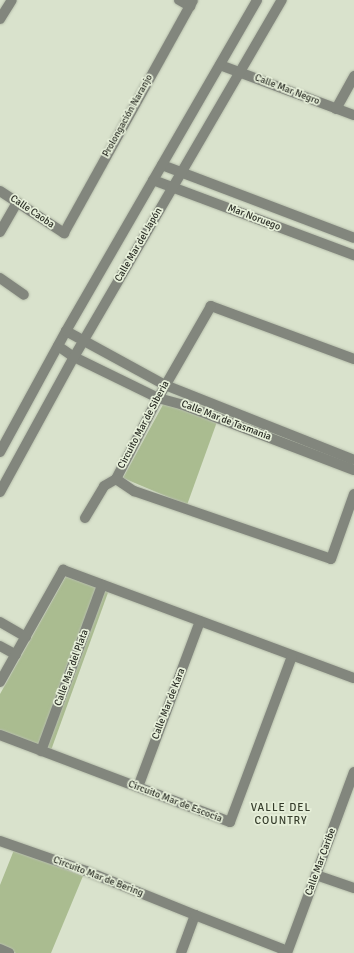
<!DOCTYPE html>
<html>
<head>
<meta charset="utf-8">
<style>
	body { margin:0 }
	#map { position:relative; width:354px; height:953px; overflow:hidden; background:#d9e2cc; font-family:Signika,sans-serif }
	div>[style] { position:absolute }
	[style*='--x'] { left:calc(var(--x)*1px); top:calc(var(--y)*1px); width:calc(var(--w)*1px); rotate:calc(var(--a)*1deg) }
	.green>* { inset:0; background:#aabc90 }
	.roads { filter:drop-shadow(0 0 1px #b6beab) drop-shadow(0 0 1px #b6beab) }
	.minor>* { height:10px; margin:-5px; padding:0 5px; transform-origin:5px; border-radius:5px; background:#82867d }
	span { translate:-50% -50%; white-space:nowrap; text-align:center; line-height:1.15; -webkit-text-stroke:3.5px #e6efd9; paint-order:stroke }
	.street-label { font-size:10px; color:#2a2d25 }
	.neighbourhood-label { font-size:11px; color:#343b2a; letter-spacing:1px }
</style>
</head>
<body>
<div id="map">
	<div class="green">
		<i style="clip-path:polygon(165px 401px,218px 419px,187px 505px,123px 478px)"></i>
		<i style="clip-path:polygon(69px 571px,110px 587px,50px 753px,0 735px,0 694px)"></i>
		<i style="clip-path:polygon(14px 850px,83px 876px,51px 953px,16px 953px,0 947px,0 885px)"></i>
	</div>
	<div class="roads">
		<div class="minor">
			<i style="--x:179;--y:0;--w:13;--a:29"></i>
			<i style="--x:0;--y:19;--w:22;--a:-58"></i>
			<i style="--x:220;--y:65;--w:143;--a:20.5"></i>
			<i style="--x:336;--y:109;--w:38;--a:-61"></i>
			<i style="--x:162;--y:165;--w:205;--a:20.8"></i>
			<i style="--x:153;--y:180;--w:215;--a:20.5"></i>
			<i style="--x:0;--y:191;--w:77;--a:33.3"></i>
			<i style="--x:64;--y:233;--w:266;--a:-61"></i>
			<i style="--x:0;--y:232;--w:34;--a:-60"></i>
			<i style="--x:0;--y:278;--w:29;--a:35"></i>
			<i style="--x:66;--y:331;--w:113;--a:28.6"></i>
			<i style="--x:165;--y:385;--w:203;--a:21.6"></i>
			<i style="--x:58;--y:346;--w:19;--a:35"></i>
			<i style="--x:74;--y:357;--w:93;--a:26"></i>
			<i style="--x:158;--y:398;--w:24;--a:15"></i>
			<i style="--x:181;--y:404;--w:185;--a:20.9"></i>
			<i style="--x:354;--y:359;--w:153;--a:-159.7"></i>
			<i style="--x:211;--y:306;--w:106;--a:119.9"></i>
			<i style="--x:158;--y:398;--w:91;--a:117.4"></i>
			<i style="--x:116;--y:479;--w:22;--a:34"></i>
			<i style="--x:134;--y:491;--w:208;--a:19"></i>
			<i style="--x:331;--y:559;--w:69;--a:-70.5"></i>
			<i style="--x:0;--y:452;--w:138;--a:-61.4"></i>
			<i style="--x:66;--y:331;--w:382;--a:-60"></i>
			<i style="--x:0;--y:492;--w:154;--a:-61.3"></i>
			<i style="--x:74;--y:357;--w:413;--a:-59.8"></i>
			<i style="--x:85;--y:518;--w:37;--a:-59"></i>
			<i style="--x:104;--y:486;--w:14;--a:-30"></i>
			<i style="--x:0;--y:622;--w:30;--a:30"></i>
			<i style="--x:0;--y:646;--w:18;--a:29"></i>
			<i style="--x:0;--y:682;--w:129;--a:-60.6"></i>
			<i style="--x:63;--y:570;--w:310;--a:20.4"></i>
			<i style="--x:0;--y:735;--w:246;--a:20.7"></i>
			<i style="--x:230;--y:822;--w:177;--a:-69.5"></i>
			<i style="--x:41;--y:751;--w:177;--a:-69.8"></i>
			<i style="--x:138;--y:787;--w:177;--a:-69.5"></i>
			<i style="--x:0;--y:841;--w:91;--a:19.2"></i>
			<i style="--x:86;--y:871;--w:118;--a:22"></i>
			<i style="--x:195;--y:915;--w:40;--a:110.2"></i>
			<i style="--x:316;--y:875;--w:40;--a:18.9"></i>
			<i style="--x:195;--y:915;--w:93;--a:21.3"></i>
			<i style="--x:282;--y:949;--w:4;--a:76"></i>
			<i style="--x:0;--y:949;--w:10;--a:24"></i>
			<i style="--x:287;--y:953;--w:193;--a:-69.7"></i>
		</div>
	</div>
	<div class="street-label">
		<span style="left:287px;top:90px;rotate:21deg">Calle Mar Negro</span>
		<span style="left:128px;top:116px;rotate:-61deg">Prolongación Naranjo</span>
		<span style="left:32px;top:212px;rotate:34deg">Calle Caoba</span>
		<span style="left:254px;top:218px;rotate:21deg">Mar Noruego</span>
		<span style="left:139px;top:245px;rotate:-60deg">Calle Mar del Japón</span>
		<span style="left:226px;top:421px;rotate:21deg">Calle Mar de Tasmania</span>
		<span style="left:144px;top:425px;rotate:-62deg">Circuito Mar de Siberia</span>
		<span style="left:72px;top:668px;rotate:-70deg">Calle Mar del Plata</span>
		<span style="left:169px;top:704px;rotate:-69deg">Calle Mar de Kara</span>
		<span style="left:175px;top:802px;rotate:21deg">Circuito Mar de Escocia</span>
		<span style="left:321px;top:862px;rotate:-70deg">Calle Mar Caribe</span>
		<span style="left:98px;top:877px;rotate:21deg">Circuito Mar de Bering</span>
	</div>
	<div class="neighbourhood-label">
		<span style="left:281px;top:815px">VALLE DEL<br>COUNTRY</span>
	</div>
</div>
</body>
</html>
